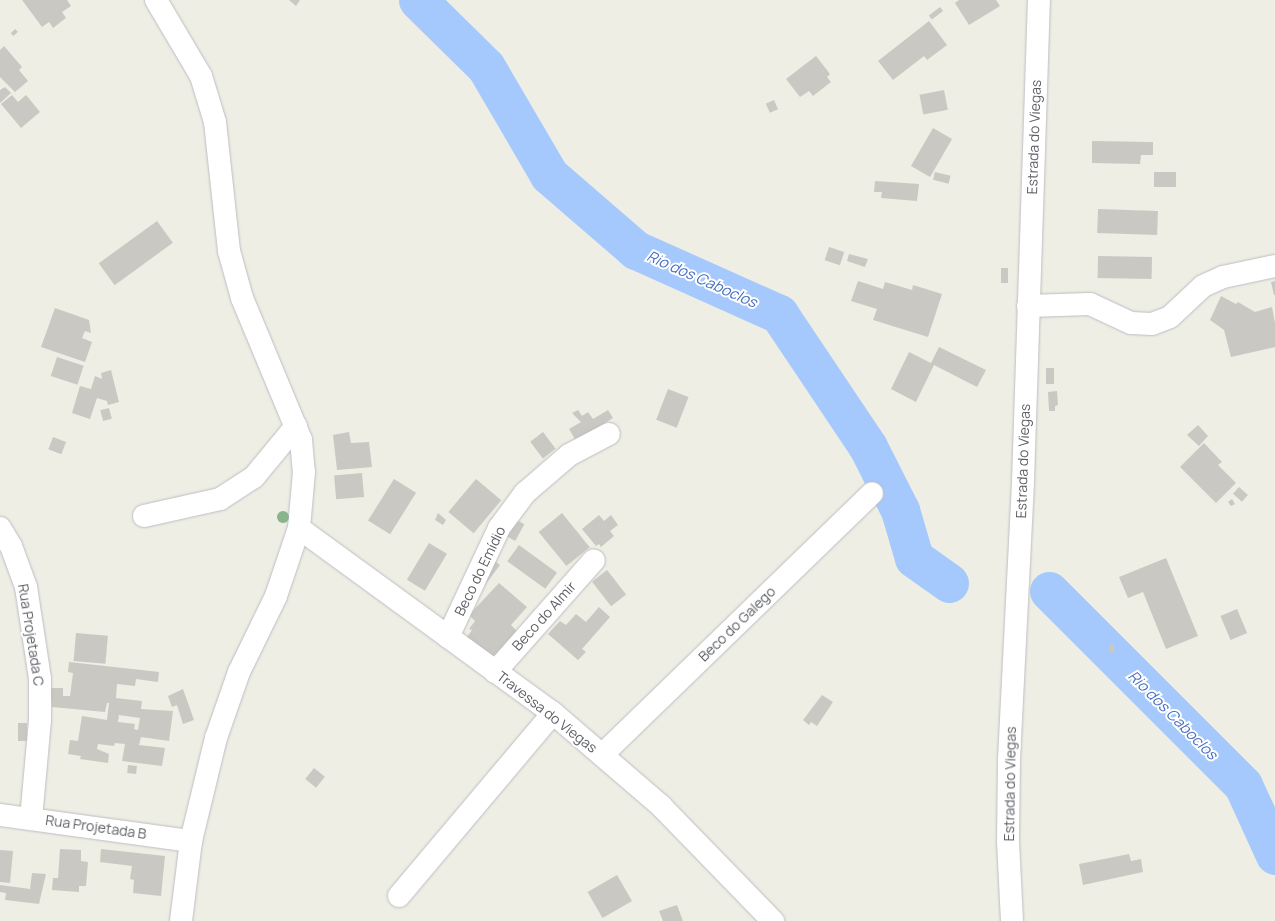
<!DOCTYPE html>
<html>
<head>
<meta charset="utf-8">
<style>
	body { margin:0 }
	#map { position:relative; width:1275px; height:921px; overflow:hidden; background:#eeeee4; font-family:Manrope,sans-serif }
	div>[style] { position:absolute }
	[style*='--x'] { left:calc(var(--x)*1px); top:calc(var(--y)*1px); width:calc(var(--w)*1px); rotate:calc(var(--a)*1deg) }
	.river>* { height:39px; margin:-19.5px; padding:0 19.5px; transform-origin:19.5px; border-radius:19.5px; background:#a5c9fd }
	.building>* { inset:0; background:#cac8c2; transform-origin:0 0 }
	.roads { filter:drop-shadow(0 0 1px #bcbdc3) drop-shadow(0 0 1px #bcbdc3) }
	.street>* { height:22px; margin:-11px; padding:0 11px; transform-origin:11px; border-radius:11px; background:#fff }
	.secondary>* { height:22px; margin:-11px; padding:0 11px; transform-origin:11px; border-radius:11px; background:#fff }
	.trees>* { width:12px; height:12px; margin:-6px; border-radius:50%; background:#89b38d }
	span { translate:-50% -50%; white-space:nowrap; text-align:center; line-height:1.15; -webkit-text-stroke:4px #fff; paint-order:stroke }
	.street-label { font-size:14px; color:#5c5f65 }
	.water-label { font-size:15px; color:#486fc1; font-style:italic }
</style>
</head>
<body>
<div id="map">
	<div class="river">
		<i style="--x:418;--y:0;--w:95;--a:44.6"></i>
		<i style="--x:486;--y:67;--w:125;--a:59.7"></i>
		<i style="--x:549;--y:175;--w:115;--a:40.8"></i>
		<i style="--x:636;--y:250;--w:157;--a:24.1"></i>
		<i style="--x:779;--y:314;--w:160;--a:56.2"></i>
		<i style="--x:868;--y:447;--w:71;--a:63.1"></i>
		<i style="--x:900;--y:510;--w:50;--a:73.7"></i>
		<i style="--x:914;--y:558;--w:43;--a:35.5"></i>
		<i style="--x:1049;--y:591;--w:274;--a:45"></i>
		<i style="--x:1243;--y:785;--w:77;--a:65.4"></i>
	</div>
	<div class="building">
		<i style="clip-path:polygon(22px 0,67px 0,71px 6px,62px 12px,66px 18px,53px 28px,49px 22px,42px 27px)"></i>
		<i style="clip-path:polygon(289px 0,300px 0,296px 6px)"></i>
		<i style="clip-path:polygon(959px 0,996px 0,1000px 6px,969px 25px,955px 3px)"></i>
		<i style="left:940px;top:7px;width:5px;height:14px;rotate:53deg"></i>
		<i style="clip-path:polygon(929px 21px,947px 45px,927px 60px,924px 56px,893px 80px,878px 61px)"></i>
		<i style="left:15px;top:29px;width:4px;height:6px;rotate:45deg"></i>
		<i style="clip-path:polygon(4px 46px,22px 67px,19px 70px,28px 81px,15px 92px,0 77px,0 50px)"></i>
		<i style="clip-path:polygon(816px 56px,830px 74px,827px 77px,831px 82px,813px 96px,809px 91px,800px 97px,786px 79px)"></i>
		<i style="clip-path:polygon(5px 87px,11px 93px,0 103px,0 90px)"></i>
		<i style="left:944px;top:90px;width:20px;height:25px;rotate:79deg"></i>
		<i style="clip-path:polygon(12px 95px,18px 102px,26px 95px,40px 112px,21px 128px,1px 104px)"></i>
		<i style="left:774px;top:100px;width:10px;height:9px;rotate:66deg"></i>
		<i style="left:933px;top:128px;width:22px;height:44px;rotate:30deg"></i>
		<i style="clip-path:polygon(1092px 141px,1153px 142px,1153px 155px,1141px 155px,1140px 164px,1092px 163px)"></i>
		<i style="left:935px;top:172px;width:16px;height:8px;rotate:14deg"></i>
		<i style="left:1154px;top:172px;width:22px;height:15px"></i>
		<i style="clip-path:polygon(875px 181px,919px 184px,917px 201px,881px 198px,882px 192px,874px 192px)"></i>
		<i style="left:1098px;top:209px;width:60px;height:24px;rotate:2deg"></i>
		<i style="left:157px;top:221px;width:27px;height:72px;rotate:54deg"></i>
		<i style="left:829px;top:247px;width:16px;height:14px;rotate:18deg"></i>
		<i style="clip-path:polygon(849px 254px,868px 259px,865px 267px,847px 261px)"></i>
		<i style="left:1098px;top:256px;width:54px;height:22px;rotate:1deg"></i>
		<i style="left:1001px;top:268px;width:7px;height:15px"></i>
		<i style="clip-path:polygon(858px 281px,883px 289px,885px 282px,912px 290px,913px 285px,942px 294px,928px 337px,873px 320px,877px 309px,851px 301px)"></i>
		<i style="clip-path:polygon(1275px 281px,1275px 295px,1274px 295px,1271px 282px)"></i>
		<i style="clip-path:polygon(1221px 296px,1236px 304px,1238px 302px,1255px 312px,1272px 307px,1275px 323px,1275px 347px,1231px 357px,1224px 330px,1210px 320px)"></i>
		<i style="clip-path:polygon(55px 308px,89px 320px,91px 333px,85px 331px,82px 338px,92px 342px,85px 362px,41px 347px)"></i>
		<i style="clip-path:polygon(939px 347px,986px 370px,977px 387px,934px 365px,916px 402px,891px 389px,909px 352px,931px 363px)"></i>
		<i style="left:57px;top:357px;width:28px;height:20px;rotate:18deg"></i>
		<i style="left:1046px;top:368px;width:8px;height:16px"></i>
		<i style="clip-path:polygon(111px 370px,119px 402px,108px 405px,107px 401px,97px 398px,90px 419px,72px 413px,80px 386px,91px 389px,95px 376px,102px 379px,101px 373px)"></i>
		<i style="left:668px;top:389px;width:22px;height:33px;rotate:21deg"></i>
		<i style="clip-path:polygon(1057px 391px,1058px 405px,1055px 406px,1055px 411px,1049px 411px,1048px 392px)"></i>
		<i style="left:109px;top:408px;width:11px;height:9px;rotate:75deg"></i>
		<i style="clip-path:polygon(578px 410px,582px 416px,588px 412px,593px 419px,608px 410px,613px 418px,576px 441px,569px 429px,581px 422px,572px 413px)"></i>
		<i style="clip-path:polygon(1198px 425px,1208px 436px,1199px 446px,1187px 435px)"></i>
		<i style="clip-path:polygon(349px 432px,351px 443px,369px 442px,372px 467px,337px 470px,333px 435px)"></i>
		<i style="left:543px;top:432px;width:21px;height:16px;rotate:53deg"></i>
		<i style="left:53px;top:437px;width:14px;height:13px;rotate:21deg"></i>
		<i style="clip-path:polygon(1204px 443px,1222px 462px,1218px 465px,1236px 483px,1216px 503px,1180px 467px)"></i>
		<i style="left:362px;top:473px;width:24px;height:28px;rotate:85deg"></i>
		<i style="left:394px;top:479px;width:26px;height:49px;rotate:32deg"></i>
		<i style="left:476px;top:479px;width:33px;height:43px;rotate:40deg"></i>
		<i style="left:1239px;top:487px;width:12px;height:9px;rotate:42deg"></i>
		<i style="clip-path:polygon(1232px 499px,1235px 504px,1231px 506px,1228px 502px)"></i>
		<i style="clip-path:polygon(438px 513px,446px 520px,443px 525px,435px 520px)"></i>
		<i style="left:562px;top:513px;width:44px;height:30px;rotate:51deg"></i>
		<i style="clip-path:polygon(599px 515px,604px 521px,611px 515px,618px 525px,610px 531px,614px 536px,601px 547px,599px 544px,596px 546px,582px 529px)"></i>
		<i style="left:513px;top:518px;width:13px;height:19px;rotate:29deg"></i>
		<i style="left:429px;top:543px;width:21px;height:43px;rotate:31deg"></i>
		<i style="left:519px;top:545px;width:47px;height:20px;rotate:36deg"></i>
		<i style="clip-path:polygon(1166px 558px,1198px 636px,1166px 649px,1143px 592px,1128px 598px,1119px 577px)"></i>
		<i style="left:492px;top:559px;width:10px;height:34px;rotate:37deg"></i>
		<i style="left:607px;top:570px;width:31px;height:19px;rotate:52deg"></i>
		<i style="clip-path:polygon(499px 583px,527px 607px,511px 625px,518px 632px,494px 658px,467px 637px,472px 630px,469px 629px,475px 621px,469px 615px)"></i>
		<i style="clip-path:polygon(599px 607px,610px 617px,582px 649px,586px 652px,578px 660px,548px 634px,560px 621px,566px 625px,576px 614px,586px 622px)"></i>
		<i style="left:1237px;top:609px;width:26px;height:18px;rotate:67deg"></i>
		<i style="left:76px;top:633px;width:32px;height:28px;rotate:5deg"></i>
		<i style="clip-path:polygon(1113px 644px,1115px 652px,1110px 653px,1109px 645px)"></i>
		<i style="clip-path:polygon(evenodd,69px 662px,159px 672px,158px 682px,136px 679px,135px 686px,117px 684px,116px 698px,142px 701px,141px 709px,173px 711px,169px 741px,141px 737px,139px 745px,165px 748px,162px 766px,122px 761px,125px 744px,115px 743px,114px 746px,98px 744px,97px 749px,109px 754px,108px 763px,80px 759px,81px 756px,68px 754px,70px 740px,78px 741px,82px 716px,107px 720px,109px 703px,107px 703px,105px 712px,52px 707px,50px 688px,63px 688px,63px 696px,70px 696px,73px 673px,68px 672px,69px 662px,119px 715px,140px 718px,138px 730px,134px 729px,135px 724px,118px 722px,119px 715px)"></i>
		<i style="clip-path:polygon(183px 689px,194px 720px,183px 724px,177px 705px,172px 707px,168px 696px)"></i>
		<i style="clip-path:polygon(822px 695px,833px 702px,817px 726px,811px 722px,809px 725px,803px 720px)"></i>
		<i style="left:18px;top:723px;width:9px;height:18px"></i>
		<i style="left:128px;top:765px;width:9px;height:8px;rotate:6deg"></i>
		<i style="left:314px;top:768px;width:14px;height:14px;rotate:39deg"></i>
		<i style="clip-path:polygon(60px 849px,81px 850px,81px 861px,88px 862px,86px 886px,79px 886px,79px 892px,52px 890px,53px 878px,58px 878px)"></i>
		<i style="clip-path:polygon(101px 849px,165px 856px,161px 896px,133px 893px,134px 880px,130px 879px,132px 866px,100px 862px)"></i>
		<i style="clip-path:polygon(0 850px,13px 851px,10px 883px,0 882px)"></i>
		<i style="clip-path:polygon(1129px 854px,1131px 861px,1141px 859px,1143px 872px,1083px 885px,1079px 864px)"></i>
		<i style="clip-path:polygon(32px 873px,46px 874px,39px 904px,5px 900px,6px 893px,0 892px,0 885px,30px 889px)"></i>
		<i style="left:617px;top:875px;width:30px;height:34px;rotate:60deg"></i>
		<i style="clip-path:polygon(677px 905px,683px 921px,663px 921px,659px 911px)"></i>
	</div>
	<div class="roads">
		<div class="street">
			<i style="--x:1028;--y:306;--w:62;--a:-1.8"></i>
			<i style="--x:1090;--y:304;--w:45;--a:24.9"></i>
			<i style="--x:1131;--y:323;--w:21;--a:3"></i>
			<i style="--x:1152;--y:324;--w:19;--a:-21"></i>
			<i style="--x:1170;--y:317;--w:45;--a:-43.2"></i>
			<i style="--x:1203;--y:286;--w:22;--a:-24"></i>
			<i style="--x:1223;--y:277;--w:53;--a:-11.9"></i>
			<i style="--x:144;--y:516;--w:78;--a:-12.6"></i>
			<i style="--x:220;--y:499;--w:40;--a:-32.9"></i>
			<i style="--x:254;--y:477;--w:66;--a:-50.5"></i>
			<i style="--x:0;--y:528;--w:21;--a:59"></i>
			<i style="--x:11;--y:546;--w:44;--a:69.9"></i>
			<i style="--x:26;--y:587;--w:93;--a:81.3"></i>
			<i style="--x:40;--y:679;--w:41;--a:90"></i>
			<i style="--x:40;--y:720;--w:98;--a:95.2"></i>
			<i style="--x:448;--y:637;--w:120;--a:-64.9"></i>
			<i style="--x:499;--y:528;--w:44;--a:-53.4"></i>
			<i style="--x:525;--y:493;--w:58;--a:-40.8"></i>
			<i style="--x:569;--y:455;--w:45;--a:-27.7"></i>
			<i style="--x:495;--y:672;--w:149;--a:-48.5"></i>
			<i style="--x:602;--y:755;--w:376;--a:-44.1"></i>
			<i style="--x:0;--y:815;--w:193;--a:7.8"></i>
			<i style="--x:399;--y:896;--w:239;--a:-49.9"></i>
			<i style="--x:181;--y:921;--w:81;--a:-82.9"></i>
			<i style="--x:191;--y:841;--w:106;--a:-76.4"></i>
			<i style="--x:216;--y:738;--w:70;--a:-70.8"></i>
			<i style="--x:239;--y:672;--w:85;--a:-64"></i>
			<i style="--x:276;--y:596;--w:72;--a:-71.3"></i>
		</div>
		<div class="secondary">
			<i style="--x:156;--y:0;--w:88;--a:59.4"></i>
			<i style="--x:201;--y:76;--w:48;--a:73.1"></i>
			<i style="--x:215;--y:122;--w:130;--a:83.8"></i>
			<i style="--x:229;--y:251;--w:49;--a:74.5"></i>
			<i style="--x:242;--y:298;--w:154;--a:67.4"></i>
			<i style="--x:301;--y:440;--w:32;--a:85"></i>
			<i style="--x:304;--y:472;--w:56;--a:95.1"></i>
			<i style="--x:299;--y:528;--w:314;--a:36.1"></i>
			<i style="--x:553;--y:713;--w:143;--a:40.7"></i>
			<i style="--x:661;--y:806;--w:161;--a:45.8"></i>
			<i style="--x:1012;--y:921;--w:80;--a:-92.9"></i>
			<i style="--x:1008;--y:841;--w:82;--a:-89.3"></i>
			<i style="--x:1009;--y:759;--w:278;--a:-87.1"></i>
			<i style="--x:1023;--y:481;--w:481;--a:-88.1"></i>
		</div>
	</div>
	<div class="trees">
		<i style="left:283px;top:517px"></i>
	</div>
	<div class="street-label">
		<span style="left:1034px;top:137px;rotate:-88deg">Estrada do Viegas</span>
		<span style="left:1023px;top:461px;rotate:-88deg">Estrada do Viegas</span>
		<span style="left:480px;top:571px;rotate:-64deg">Beco do Emídio</span>
		<span style="left:544px;top:616px;rotate:-48deg">Beco do Almir</span>
		<span style="left:737px;top:624px;rotate:-44deg">Beco do Galego</span>
		<span style="left:31px;top:635px;rotate:81deg">Rua Projetada C</span>
		<span style="left:547px;top:712px;rotate:38deg">Travessa do Viegas</span>
		<span style="left:1010px;top:784px;rotate:-89deg">Estrada do Viegas</span>
		<span style="left:96px;top:827px;rotate:8deg">Rua Projetada B</span>
	</div>
	<div class="water-label">
		<span style="left:702px;top:279px;rotate:24deg">Rio dos Caboclos</span>
		<span style="left:1173px;top:715px;rotate:45deg">Rio dos Caboclos</span>
	</div>
</div>
</body>
</html>
